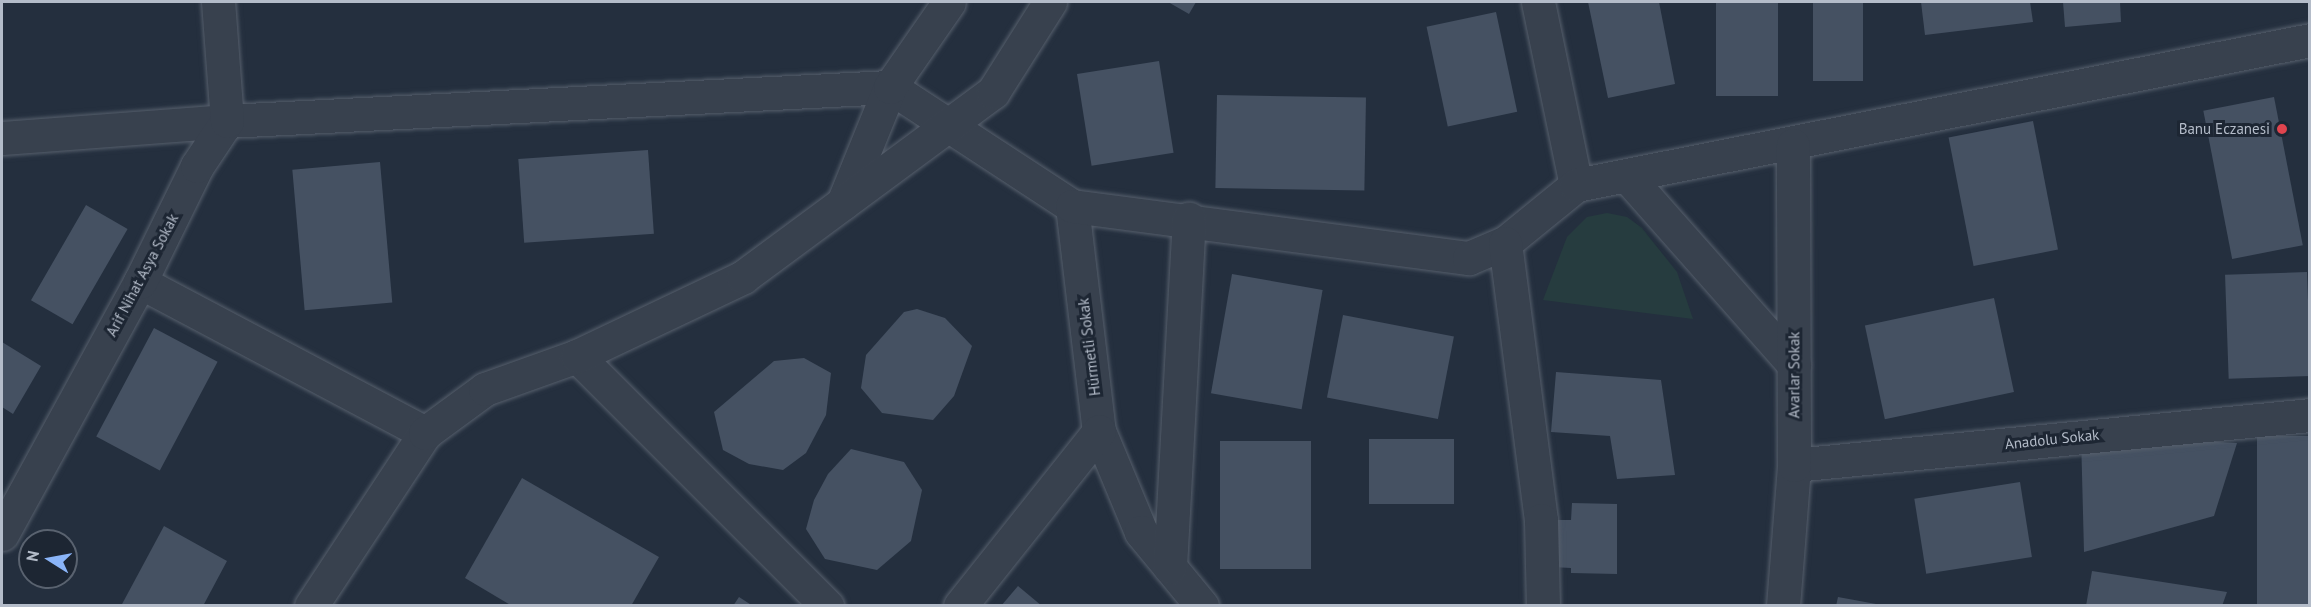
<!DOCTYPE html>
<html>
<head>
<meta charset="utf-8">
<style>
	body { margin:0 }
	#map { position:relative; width:2311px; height:607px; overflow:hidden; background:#242f3e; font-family:"PT Sans",sans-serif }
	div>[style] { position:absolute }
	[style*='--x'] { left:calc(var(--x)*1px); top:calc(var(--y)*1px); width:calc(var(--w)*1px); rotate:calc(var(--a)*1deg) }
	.green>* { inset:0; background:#263c3f }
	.building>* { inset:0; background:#455162; transform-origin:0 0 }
	.roads { filter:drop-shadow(0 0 2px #565f6c) drop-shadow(0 0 2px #565f6c) }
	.street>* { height:33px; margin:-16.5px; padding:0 16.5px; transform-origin:16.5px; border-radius:16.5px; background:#38414e }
	.dots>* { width:16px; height:16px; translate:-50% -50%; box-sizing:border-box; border:3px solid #1d2633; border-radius:50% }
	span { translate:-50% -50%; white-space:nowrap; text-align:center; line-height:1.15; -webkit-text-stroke:6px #1d2633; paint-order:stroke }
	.poi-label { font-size:15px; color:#b4bcc9 }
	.right { translate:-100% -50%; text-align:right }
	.street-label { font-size:15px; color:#b4bcc9 }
	.frame { position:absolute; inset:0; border:3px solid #b4bcc9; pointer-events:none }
	.north { position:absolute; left:18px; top:529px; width:60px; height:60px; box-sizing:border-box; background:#1d2633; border:2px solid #59626f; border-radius:50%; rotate:281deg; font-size:16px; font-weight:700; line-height:24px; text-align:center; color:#b4bcc9 }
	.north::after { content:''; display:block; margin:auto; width:21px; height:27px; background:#8ab4f8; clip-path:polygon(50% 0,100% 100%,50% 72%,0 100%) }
</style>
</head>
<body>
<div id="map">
	<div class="green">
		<i style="clip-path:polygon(1607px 213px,1627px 217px,1642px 228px,1677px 272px,1693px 319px,1543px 300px,1567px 237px,1587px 217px)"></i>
	</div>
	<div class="building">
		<i style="clip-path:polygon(1168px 2px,1196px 2px,1189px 14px)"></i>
		<i style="clip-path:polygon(1588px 2px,1659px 2px,1675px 84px,1608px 98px)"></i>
		<i style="left:1716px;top:2px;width:62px;height:94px"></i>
		<i style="left:1813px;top:2px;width:50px;height:79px"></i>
		<i style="clip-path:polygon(1921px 2px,2030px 2px,2033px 22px,1925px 35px)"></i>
		<i style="clip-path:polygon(2063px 2px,2120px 2px,2121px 22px,2065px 27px)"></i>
		<i style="left:1496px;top:12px;width:102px;height:71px;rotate:78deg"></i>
		<i style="left:1159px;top:61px;width:93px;height:83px;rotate:81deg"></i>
		<i style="left:1217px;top:95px;width:149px;height:93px;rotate:1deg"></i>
		<i style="left:2274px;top:97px;width:151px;height:72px;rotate:79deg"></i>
		<i style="left:2033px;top:121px;width:131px;height:86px;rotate:79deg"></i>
		<i style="left:648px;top:150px;width:84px;height:130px;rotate:86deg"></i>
		<i style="left:380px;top:162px;width:141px;height:88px;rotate:85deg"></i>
		<i style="left:86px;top:205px;width:48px;height:110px;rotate:30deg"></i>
		<i style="left:2307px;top:272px;width:104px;height:82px;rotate:88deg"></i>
		<i style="left:1232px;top:274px;width:92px;height:121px;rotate:10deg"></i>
		<i style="left:1994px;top:298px;width:96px;height:132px;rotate:78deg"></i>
		<i style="clip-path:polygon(917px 309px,945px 318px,972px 346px,954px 396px,933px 420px,882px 413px,861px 388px,866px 355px,904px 312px)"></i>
		<i style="left:1343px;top:315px;width:113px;height:84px;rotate:11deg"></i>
		<i style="left:154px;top:328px;width:72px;height:123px;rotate:28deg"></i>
		<i style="clip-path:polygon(2px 342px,41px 366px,13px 414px,2px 407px)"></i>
		<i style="clip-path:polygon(804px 358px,831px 373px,826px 415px,806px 453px,783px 470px,749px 464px,723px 450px,714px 412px,774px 361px)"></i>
		<i style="clip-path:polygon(1556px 372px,1661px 380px,1675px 475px,1617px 479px,1610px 436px,1551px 432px)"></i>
		<i style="clip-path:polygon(2081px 435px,2237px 443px,2214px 516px,2084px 552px)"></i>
		<i style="left:2310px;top:436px;width:170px;height:53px;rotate:90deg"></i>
		<i style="left:1369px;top:439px;width:85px;height:65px"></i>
		<i style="left:1220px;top:441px;width:91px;height:128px"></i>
		<i style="clip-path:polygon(851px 449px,904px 462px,922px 490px,911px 541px,877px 570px,825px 559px,806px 529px,814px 500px,828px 474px)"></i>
		<i style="clip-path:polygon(522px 478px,659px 557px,631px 606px,512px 606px,465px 578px)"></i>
		<i style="left:2020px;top:482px;width:76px;height:107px;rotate:81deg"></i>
		<i style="clip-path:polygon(1572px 503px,1617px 504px,1617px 574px,1571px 573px,1571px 568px,1552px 567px,1553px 520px,1571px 520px)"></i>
		<i style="clip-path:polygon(164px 526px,227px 561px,203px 606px,121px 606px)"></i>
		<i style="clip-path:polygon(2092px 571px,2227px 592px,2222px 606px,2086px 606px)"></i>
		<i style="clip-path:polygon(1018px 586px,1042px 606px,1001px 606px)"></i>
		<i style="clip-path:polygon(739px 597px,753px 606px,733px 606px)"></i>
		<i style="clip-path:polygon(1838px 597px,1876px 604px,1875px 606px,1836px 606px)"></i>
	</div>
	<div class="roads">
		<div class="street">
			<i style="--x:1538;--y:2;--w:187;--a:78.3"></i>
			<i style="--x:2;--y:138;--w:226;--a:-4.3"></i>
			<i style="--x:227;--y:121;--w:664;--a:-2.94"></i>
			<i style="--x:890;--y:87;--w:217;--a:33.2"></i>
			<i style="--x:1072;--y:206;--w:227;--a:83.2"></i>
			<i style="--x:1099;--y:431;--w:109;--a:67.4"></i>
			<i style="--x:1141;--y:532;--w:96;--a:50.5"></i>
			<i style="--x:1627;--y:176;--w:252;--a:48.5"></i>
			<i style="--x:843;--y:203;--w:125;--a:-67.9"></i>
			<i style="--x:890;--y:87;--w:103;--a:-55.2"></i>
			<i style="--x:1072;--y:206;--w:400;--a:7.5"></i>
			<i style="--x:1469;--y:258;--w:39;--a:-23"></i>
			<i style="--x:1505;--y:243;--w:92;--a:-39.2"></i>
			<i style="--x:1576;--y:185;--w:748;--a:-11.17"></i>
			<i style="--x:1505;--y:243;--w:279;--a:82.6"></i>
			<i style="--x:1541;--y:520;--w:86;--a:88.7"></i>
			<i style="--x:140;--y:282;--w:323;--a:27.9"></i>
			<i style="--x:577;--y:356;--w:354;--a:45"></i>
			<i style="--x:1794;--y:465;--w:518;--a:-5.53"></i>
			<i style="--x:2;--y:534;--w:287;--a:-61.3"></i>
			<i style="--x:140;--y:282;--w:129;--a:-63.8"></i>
			<i style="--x:197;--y:166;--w:54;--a:-56.3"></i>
			<i style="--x:227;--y:121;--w:119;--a:-94.3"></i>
			<i style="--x:1170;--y:567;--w:349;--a:-86.9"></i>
			<i style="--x:311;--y:606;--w:207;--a:-56.6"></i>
			<i style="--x:425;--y:433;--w:74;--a:-36.3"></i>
			<i style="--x:485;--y:389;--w:98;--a:-19.7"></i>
			<i style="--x:577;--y:356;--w:184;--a:-25.4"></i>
			<i style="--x:743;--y:277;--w:311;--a:-36.5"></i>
			<i style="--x:993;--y:92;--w:107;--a:-57.7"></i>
			<i style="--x:960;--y:606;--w:223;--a:-51.5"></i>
			<i style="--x:1783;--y:606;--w:141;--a:-85.5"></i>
			<i style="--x:1794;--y:465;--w:320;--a:-90.2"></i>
		</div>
	</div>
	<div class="dots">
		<i style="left:2282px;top:129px;background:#e0444e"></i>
	</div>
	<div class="poi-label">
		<span class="right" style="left:2270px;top:129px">Banu Eczanesi</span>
	</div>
	<div class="street-label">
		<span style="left:142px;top:275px;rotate:-62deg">Arif Nihat Asya Sokak</span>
		<span style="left:1089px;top:347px;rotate:-97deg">Hürmetli Sokak</span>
		<span style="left:1794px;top:375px;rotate:-90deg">Avarlar Sokak</span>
		<span style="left:2052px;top:439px;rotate:-6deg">Anadolu Sokak</span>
	</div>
	<div class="frame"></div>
	<div class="north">N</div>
</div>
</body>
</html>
